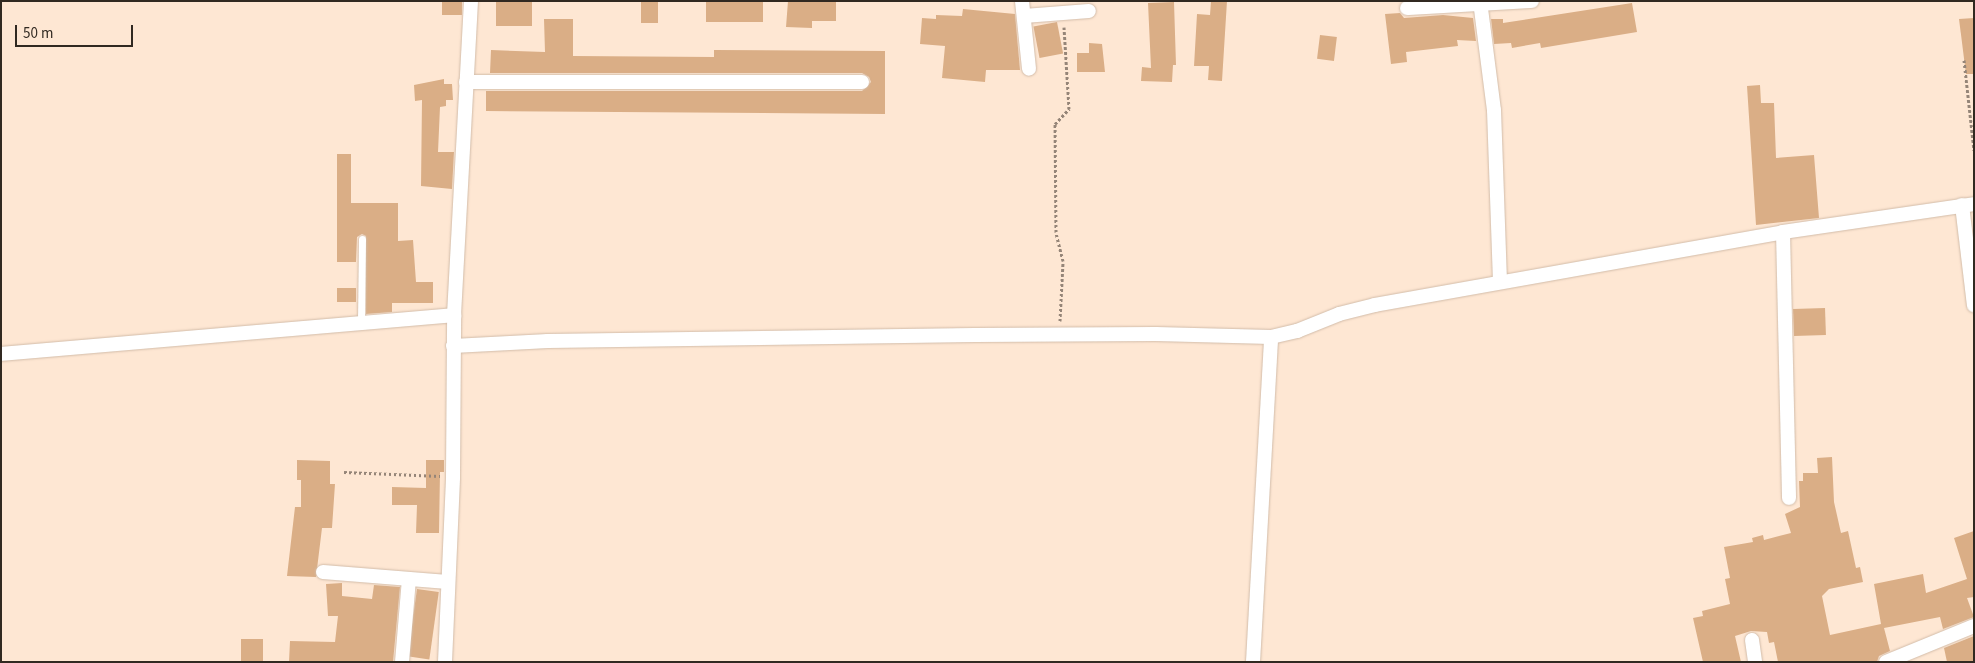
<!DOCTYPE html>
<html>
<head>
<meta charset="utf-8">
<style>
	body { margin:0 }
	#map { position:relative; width:1975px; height:663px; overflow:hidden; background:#fee7d3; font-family:"Source Sans 3",sans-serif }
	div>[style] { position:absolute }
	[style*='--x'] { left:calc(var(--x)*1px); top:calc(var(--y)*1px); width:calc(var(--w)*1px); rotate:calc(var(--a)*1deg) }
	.building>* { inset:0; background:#daae86; transform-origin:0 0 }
	.path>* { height:3px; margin-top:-1.5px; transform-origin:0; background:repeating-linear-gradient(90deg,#958578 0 2.5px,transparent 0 5px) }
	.roads { filter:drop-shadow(0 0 1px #d2bca9) drop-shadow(0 0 1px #d2bca9) }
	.lane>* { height:7px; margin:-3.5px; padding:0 3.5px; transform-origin:3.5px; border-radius:3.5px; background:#fff }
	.street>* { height:14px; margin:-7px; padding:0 7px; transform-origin:7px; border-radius:7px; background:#fff }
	span { translate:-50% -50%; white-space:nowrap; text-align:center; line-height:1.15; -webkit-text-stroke:5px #fee7d3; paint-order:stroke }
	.frame { position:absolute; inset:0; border:2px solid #312921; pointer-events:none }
	.scale { position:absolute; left:15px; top:25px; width:118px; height:22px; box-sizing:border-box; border:2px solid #312921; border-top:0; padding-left:6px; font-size:15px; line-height:18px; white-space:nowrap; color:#312921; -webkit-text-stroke:4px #fee7d3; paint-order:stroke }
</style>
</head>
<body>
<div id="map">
	<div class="building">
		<i style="left:442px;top:1px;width:20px;height:14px"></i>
		<i style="left:496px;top:1px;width:36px;height:25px"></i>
		<i style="left:641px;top:1px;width:17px;height:22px"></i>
		<i style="left:706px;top:1px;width:57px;height:21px"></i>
		<i style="clip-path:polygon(788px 1px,836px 1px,836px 21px,812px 21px,812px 28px,786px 27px)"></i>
		<i style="clip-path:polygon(1211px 1px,1227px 1px,1222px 81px,1208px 80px,1209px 66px,1194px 66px,1197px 14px,1210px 15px)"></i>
		<i style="clip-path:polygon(1174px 2px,1176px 65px,1173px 65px,1172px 82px,1141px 81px,1142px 67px,1151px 68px,1148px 3px)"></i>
		<i style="clip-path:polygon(1632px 3px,1637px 32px,1541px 48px,1540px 43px,1512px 48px,1511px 43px,1494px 44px,1491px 19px,1503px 19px,1503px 23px)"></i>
		<i style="clip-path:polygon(963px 9px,1015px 14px,1020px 70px,986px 70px,985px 82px,942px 78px,945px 46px,920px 44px,922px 18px,936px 19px,936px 15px,962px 16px)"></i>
		<i style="clip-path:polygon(1400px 13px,1404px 18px,1443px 15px,1473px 18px,1476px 41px,1457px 40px,1458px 46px,1406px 52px,1407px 62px,1391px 64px,1385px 14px)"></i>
		<i style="clip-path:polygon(1974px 18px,1974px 74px,1966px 74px,1959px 19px)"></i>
		<i style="clip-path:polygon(544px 19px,573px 19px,573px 56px,714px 57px,714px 50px,885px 51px,885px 114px,486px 111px,486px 91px,862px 91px,871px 82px,869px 77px,862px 73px,490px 73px,491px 50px,545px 52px)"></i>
		<i style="left:1057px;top:22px;width:32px;height:24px;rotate:79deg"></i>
		<i style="left:1320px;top:35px;width:17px;height:24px;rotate:7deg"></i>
		<i style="clip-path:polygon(1089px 43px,1102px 44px,1105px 72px,1077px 72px,1077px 53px,1089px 53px)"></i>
		<i style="clip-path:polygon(444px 79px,444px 84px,452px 84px,453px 100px,446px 100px,446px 106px,440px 107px,438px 152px,454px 152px,452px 189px,421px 186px,422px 100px,415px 101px,414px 85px)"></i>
		<i style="clip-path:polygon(1760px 85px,1761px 103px,1774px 103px,1776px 158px,1814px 155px,1819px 218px,1756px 225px,1747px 86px)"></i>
		<i style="clip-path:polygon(337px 154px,351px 154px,351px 203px,398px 203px,398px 241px,413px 240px,416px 282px,433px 282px,433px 303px,392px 303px,392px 312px,366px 314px,366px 236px,362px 234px,357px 237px,356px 262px,337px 262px)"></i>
		<i style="left:337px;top:288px;width:19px;height:14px"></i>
		<i style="left:1825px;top:308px;width:27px;height:32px;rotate:88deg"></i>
		<i style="clip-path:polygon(1832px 457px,1834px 502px,1841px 533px,1848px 531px,1856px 568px,1860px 567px,1863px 582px,1829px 589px,1822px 596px,1830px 635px,1881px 624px,1874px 584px,1923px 574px,1926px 593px,1967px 579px,1954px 538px,1974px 531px,1974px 597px,1967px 598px,1974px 617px,1943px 629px,1940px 617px,1884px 628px,1890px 651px,1879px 656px,1877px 662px,1778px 662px,1774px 642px,1769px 643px,1767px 632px,1751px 631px,1735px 636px,1741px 662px,1703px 662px,1693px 618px,1703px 616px,1702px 611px,1730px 604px,1725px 579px,1730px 578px,1724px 547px,1753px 542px,1752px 538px,1763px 535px,1764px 540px,1791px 533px,1785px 514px,1800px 507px,1799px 481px,1803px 481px,1803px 473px,1818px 473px,1817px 458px)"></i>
		<i style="clip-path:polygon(297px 460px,330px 461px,330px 484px,335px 484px,332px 528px,322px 528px,316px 577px,287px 576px,295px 507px,301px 507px,301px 480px,297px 480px)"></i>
		<i style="clip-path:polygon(426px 460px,444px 460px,444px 472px,440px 472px,439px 533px,416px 533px,417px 505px,392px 505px,392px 487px,426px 488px)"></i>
		<i style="clip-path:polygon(342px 583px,342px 596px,372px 599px,374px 585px,400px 587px,393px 662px,289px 662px,290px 641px,335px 642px,338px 616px,328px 616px,326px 584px)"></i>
		<i style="left:417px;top:589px;width:22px;height:68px;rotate:8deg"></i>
		<i style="clip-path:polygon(1974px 636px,1974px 662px,1947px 662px,1944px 648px)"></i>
		<i style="left:241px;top:639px;width:22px;height:23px"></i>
	</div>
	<div class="path">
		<i style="--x:1964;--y:60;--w:91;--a:83.7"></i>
		<i style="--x:1060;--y:321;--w:60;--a:-87.1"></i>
		<i style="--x:1063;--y:261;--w:30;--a:-104"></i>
		<i style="--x:1056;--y:232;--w:108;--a:-90.5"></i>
		<i style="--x:1055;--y:124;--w:21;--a:-47"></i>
		<i style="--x:1069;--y:109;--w:82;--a:-93.5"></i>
		<i style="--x:344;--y:472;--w:96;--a:2.4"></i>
	</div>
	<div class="roads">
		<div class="lane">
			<i style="--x:361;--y:321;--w:82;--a:-89.3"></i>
		</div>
		<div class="street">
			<i style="--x:1022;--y:1;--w:68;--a:84.1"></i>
			<i style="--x:1480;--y:1;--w:110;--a:82.7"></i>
			<i style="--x:1494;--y:110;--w:172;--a:88"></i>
			<i style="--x:1407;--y:8;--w:125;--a:-3.2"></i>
			<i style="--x:1024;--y:16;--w:65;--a:-4.4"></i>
			<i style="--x:466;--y:82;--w:396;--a:0"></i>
			<i style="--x:1962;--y:205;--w:101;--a:83.2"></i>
			<i style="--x:1783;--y:232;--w:266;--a:88.7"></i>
			<i style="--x:453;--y:346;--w:95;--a:-3"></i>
			<i style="--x:548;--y:341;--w:427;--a:-0.8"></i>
			<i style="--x:975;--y:335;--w:181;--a:-0.3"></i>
			<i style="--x:1156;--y:334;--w:115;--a:1.5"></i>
			<i style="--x:1271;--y:337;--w:27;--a:-13"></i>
			<i style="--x:1297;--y:331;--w:45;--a:-22"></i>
			<i style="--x:1339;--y:314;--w:37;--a:-14"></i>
			<i style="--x:1375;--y:305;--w:414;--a:-10.1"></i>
			<i style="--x:1783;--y:232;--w:193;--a:-8.3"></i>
			<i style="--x:1;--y:354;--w:455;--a:-4.9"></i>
			<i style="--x:323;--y:572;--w:125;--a:4.6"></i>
			<i style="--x:1752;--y:640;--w:22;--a:82"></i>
			<i style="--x:402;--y:662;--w:83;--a:-85.2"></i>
			<i style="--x:445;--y:662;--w:185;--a:-87.5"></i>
			<i style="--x:453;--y:477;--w:162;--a:-89.6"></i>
			<i style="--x:454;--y:315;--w:314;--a:-86.9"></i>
			<i style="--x:1253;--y:662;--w:325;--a:-86.8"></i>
			<i style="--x:1886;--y:662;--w:95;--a:-22.2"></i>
		</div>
	</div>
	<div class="frame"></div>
	<div class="scale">50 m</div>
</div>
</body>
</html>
